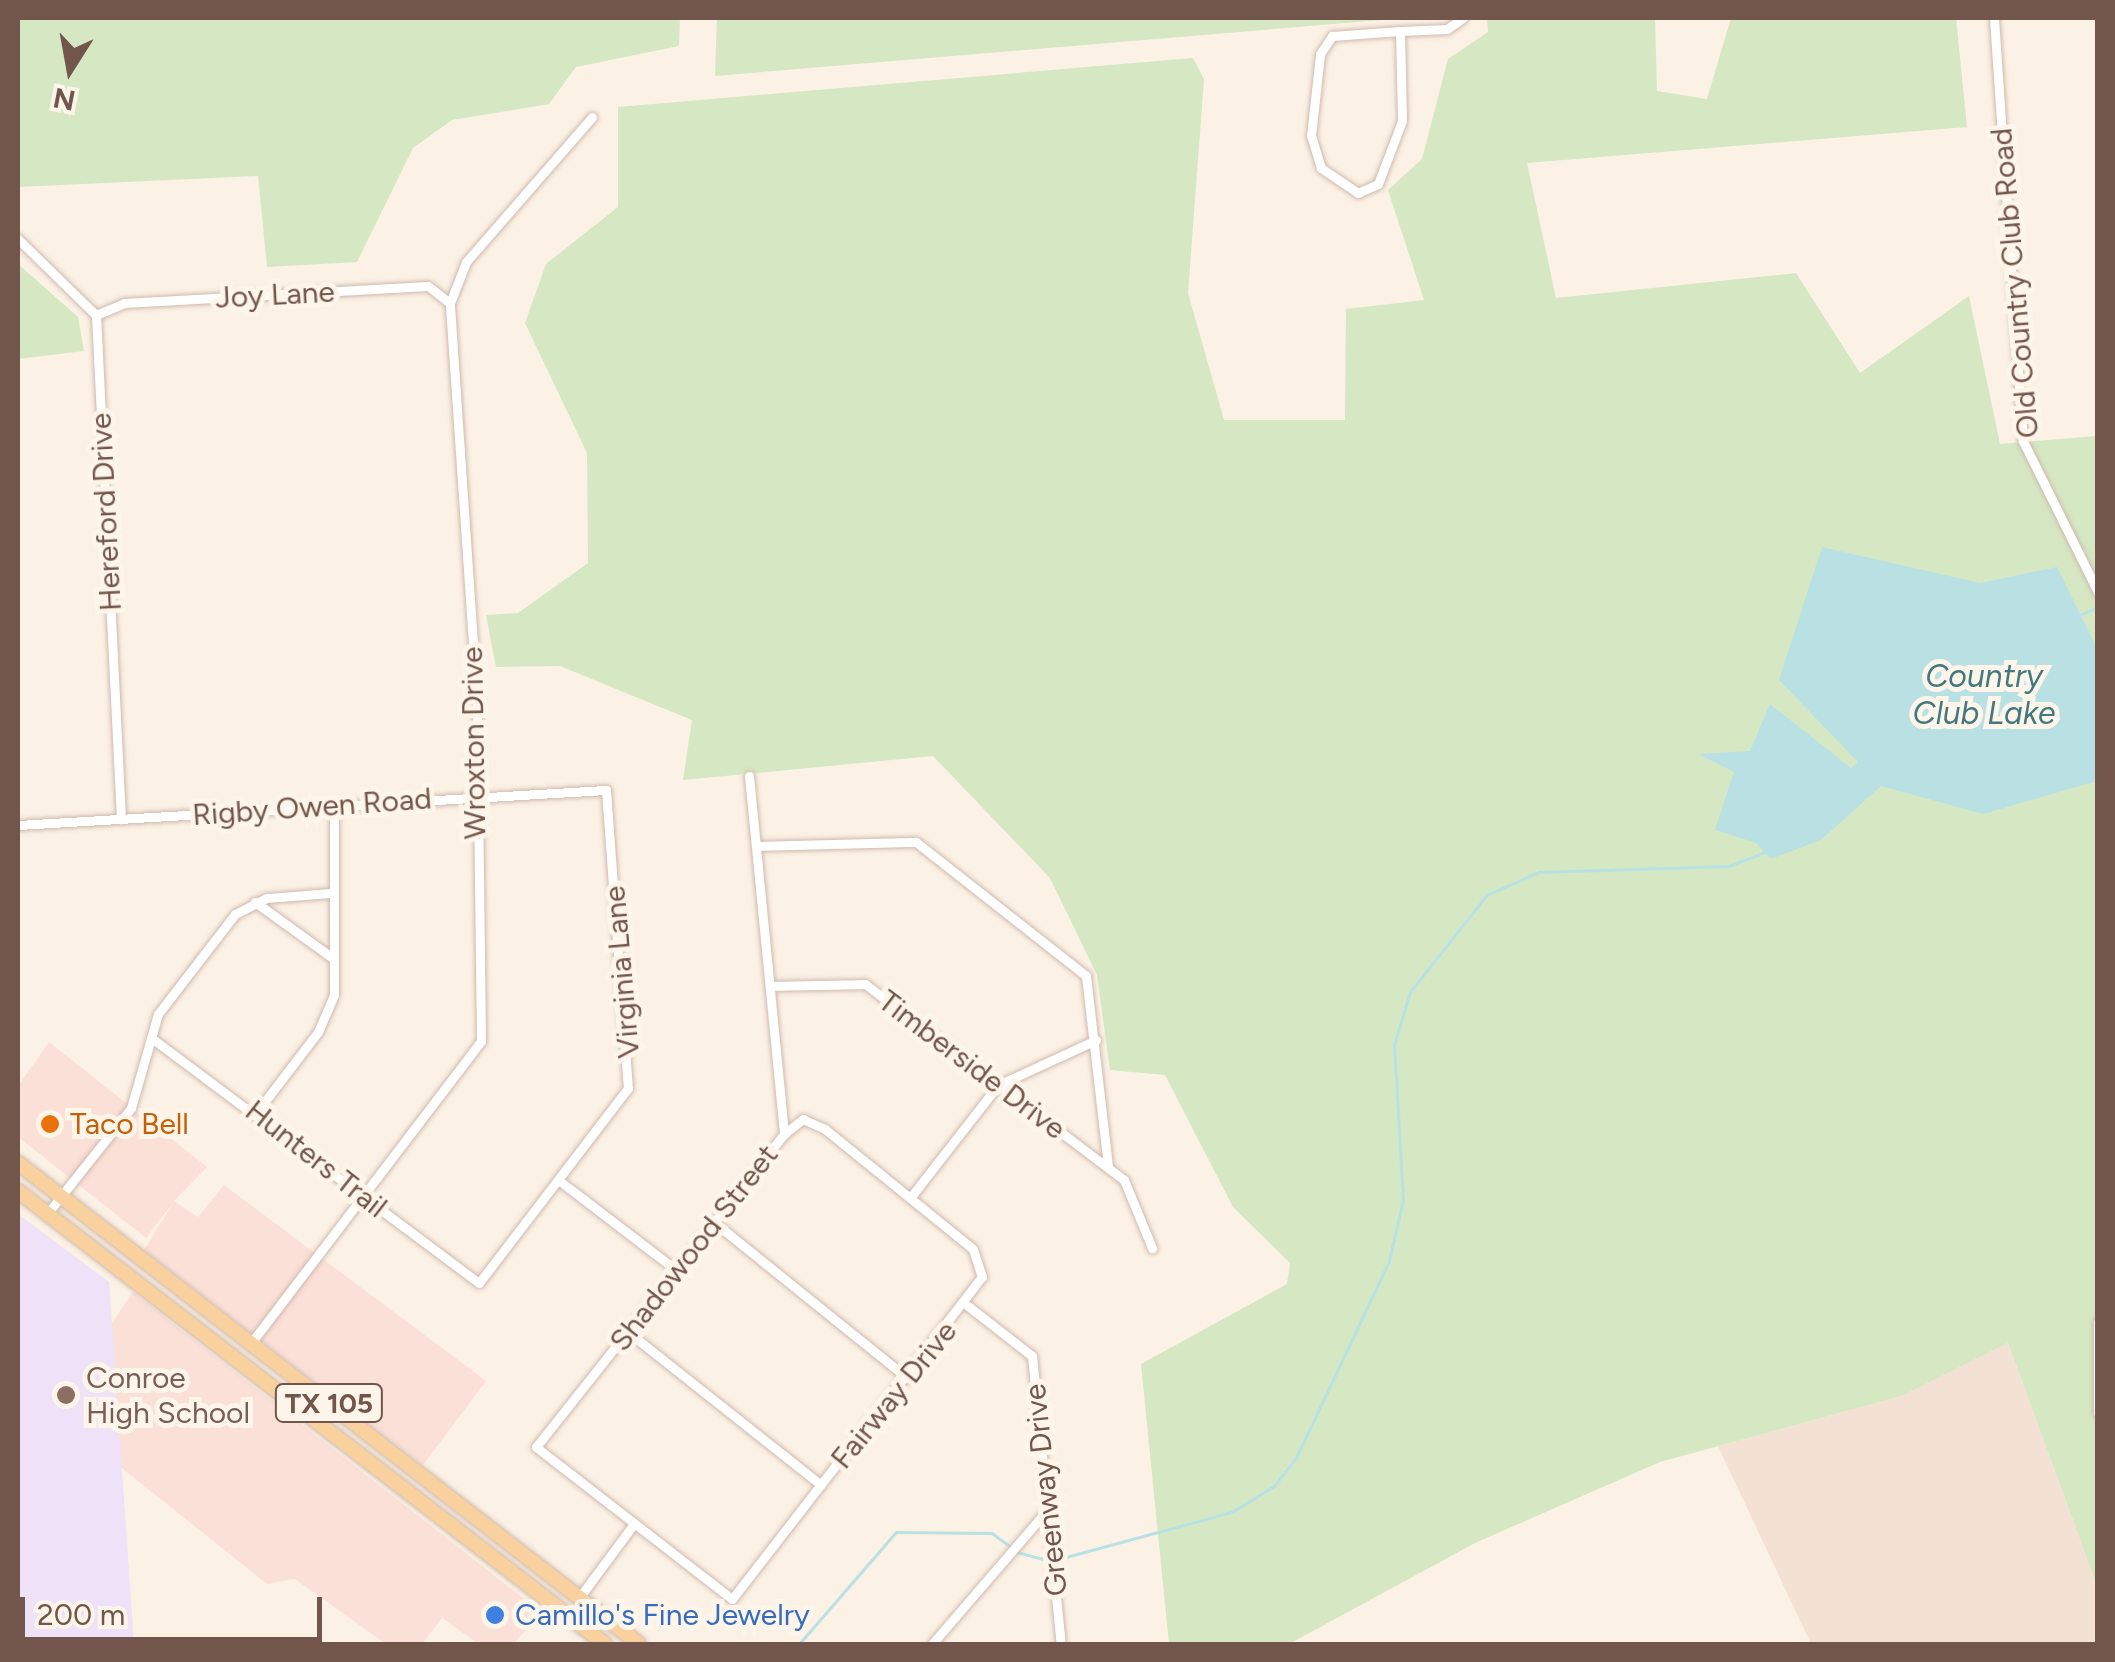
<!DOCTYPE html>
<html>
<head>
<meta charset="utf-8">
<style>
	body { margin:0 }
	#map { position:relative; width:2115px; height:1662px; overflow:hidden; background:#fbf1e4; font-family:Figtree,sans-serif }
	div>[style] { position:absolute }
	[style*='--x'] { left:calc(var(--x)*1px); top:calc(var(--y)*1px); width:calc(var(--w)*1px); rotate:calc(var(--a)*1deg) }
	.residential>* { inset:0; background:#f3e2d3 }
	.commercial>* { inset:0; background:#fbe0d8 }
	.education>* { inset:0; background:#eee1f8 }
	.green>* { inset:0; background:#d5e8c3 }
	.water>* { inset:0; background:#b9e1e4 }
	.stream>* { height:2.5px; margin:-1.25px; padding:0 1.25px; transform-origin:1.25px; border-radius:1.25px; background:#b9e1e4 }
	.roads { filter:drop-shadow(0 0 2px #cfbaae) drop-shadow(0 0 2px #cfbaae) }
	.street>* { height:9px; margin:-4.5px; padding:0 4.5px; transform-origin:4.5px; border-radius:4.5px; background:#fff }
	.primary>* { height:14px; margin:-7px; padding:0 7px; transform-origin:7px; border-radius:7px; background:#f8d19f }
	.dots>* { width:28px; height:28px; translate:-50% -50%; box-sizing:border-box; border:5px solid #fef5ea; border-radius:50% }
	span { translate:-50% -50%; white-space:nowrap; text-align:center; line-height:1.15; -webkit-text-stroke:10px #fef5ea; paint-order:stroke }
	.shield-label span { padding:2px 8px; background:#fef5ea; border:2px solid; border-radius:8px; -webkit-text-stroke-width:0 }
	.shield-label { font-size:28px; color:#73564b; font-weight:700 }
	.street-label { font-size:30px; color:#73564b }
	.food-label { font-size:30px; color:#c56008 }
	.left { translate:0 -50%; text-align:left }
	.education-label { font-size:30px; color:#785e54 }
	.shop-label { font-size:30px; color:#366cbe }
	.water-label { font-size:32px; color:#42797f; font-style:italic }
	.frame { position:absolute; inset:0; border:20px solid #73564b; pointer-events:none }
	.north { position:absolute; left:20px; top:20px; width:100px; height:100px; -webkit-text-stroke:8px #fef5ea; paint-order:stroke; rotate:191deg; font-size:28px; font-weight:700; line-height:40px; text-align:center; color:#73564b }
	.north::after { content:''; display:block; margin:auto; width:35px; height:45px; background:#73564b; clip-path:polygon(50% 0,100% 100%,50% 72%,0 100%) }
	.scale { position:absolute; left:20px; top:1597px; width:302px; height:45px; box-sizing:border-box; border:5px solid #73564b; border-top:0; padding-left:12px; font-size:30px; line-height:35px; white-space:nowrap; color:#73564b; -webkit-text-stroke:8px #fef5ea; paint-order:stroke }
</style>
</head>
<body>
<div id="map">
	<div class="residential">
		<i style="clip-path:polygon(2008px 1343px,2097px 1586px,2097px 1644px,1811px 1644px,1718px 1446px,1902px 1396px)"></i>
	</div>
	<div class="commercial">
		<i style="clip-path:polygon(49px 1042px,207px 1167px,174px 1201px,198px 1217px,224px 1185px,486px 1381px,423px 1465px,144px 1250px,173px 1203px,146px 1238px,18px 1137px,18px 1086px)"></i>
		<i style="clip-path:polygon(133px 1292px,542px 1613px,513px 1644px,479px 1644px,442px 1618px,422px 1644px,386px 1644px,295px 1579px,267px 1584px,118px 1465px,111px 1324px)"></i>
	</div>
	<div class="education">
		<i style="clip-path:polygon(18px 1214px,109px 1282px,134px 1644px,18px 1644px)"></i>
	</div>
	<div class="green">
		<i style="clip-path:polygon(18px 18px,680px 18px,679px 46px,576px 67px,549px 104px,452px 120px,413px 148px,357px 262px,267px 267px,258px 176px,18px 187px)"></i>
		<i style="clip-path:polygon(717px 18px,1405px 18px,715px 76px)"></i>
		<i style="clip-path:polygon(1487px 18px,1655px 18px,1657px 91px,1707px 99px,1731px 18px,1956px 18px,1967px 127px,1527px 163px,1556px 298px,1796px 273px,1860px 373px,1969px 296px,2000px 444px,2097px 436px,2097px 1586px,2008px 1343px,1902px 1396px,1660px 1462px,1475px 1543px,1289px 1644px,1169px 1644px,1141px 1364px,1287px 1284px,1290px 1263px,1233px 1207px,1165px 1075px,1110px 1070px,1097px 975px,1050px 878px,933px 756px,683px 780px,692px 720px,560px 666px,496px 667px,486px 615px,518px 613px,588px 563px,587px 453px,525px 323px,546px 264px,618px 207px,618px 107px,1193px 58px,1204px 79px,1188px 293px,1224px 420px,1345px 420px,1346px 309px,1424px 300px,1388px 190px,1422px 159px,1448px 59px,1488px 32px)"></i>
		<i style="clip-path:polygon(18px 264px,78px 317px,84px 351px,18px 359px)"></i>
	</div>
	<div class="water">
		<i style="clip-path:polygon(1822px 547px,1980px 583px,2057px 567px,2097px 648px,2097px 781px,1983px 814px,1881px 786px,1821px 840px,1771px 859px,1756px 843px,1715px 830px,1734px 772px,1698px 754px,1750px 751px,1770px 704px,1851px 768px,1858px 762px,1779px 680px)"></i>
	</div>
	<div class="stream">
		<i style="--x:2080;--y:615;--w:20;--a:-24"></i>
		<i style="--x:1017;--y:1552;--w:31;--a:15"></i>
		<i style="--x:1055;--y:1560;--w:183;--a:-15.2"></i>
		<i style="--x:1232;--y:1512;--w:49;--a:-31.8"></i>
		<i style="--x:1274;--y:1486;--w:36;--a:-52"></i>
		<i style="--x:1296;--y:1458;--w:218;--a:-64.7"></i>
		<i style="--x:1389;--y:1261;--w:63;--a:-77.1"></i>
		<i style="--x:1403;--y:1200;--w:155;--a:-93.3"></i>
		<i style="--x:1394;--y:1045;--w:55;--a:-73.2"></i>
		<i style="--x:1410;--y:992;--w:124;--a:-51.6"></i>
		<i style="--x:1487;--y:895;--w:57;--a:-23.9"></i>
		<i style="--x:1539;--y:872;--w:190;--a:-1.8"></i>
		<i style="--x:1729;--y:866;--w:40;--a:-21"></i>
		<i style="--x:799;--y:1644;--w:148;--a:-49.1"></i>
		<i style="--x:896;--y:1532;--w:96;--a:0.6"></i>
		<i style="--x:992;--y:1533;--w:24;--a:36"></i>
	</div>
	<div class="roads">
		<div class="street">
			<i style="--x:1994;--y:18;--w:424;--a:86.1"></i>
			<i style="--x:2023;--y:441;--w:169;--a:63.6"></i>
			<i style="--x:1400;--y:31;--w:90;--a:88.7"></i>
			<i style="--x:1402;--y:121;--w:67;--a:110.9"></i>
			<i style="--x:1378;--y:184;--w:22;--a:156"></i>
			<i style="--x:1358;--y:193;--w:45;--a:-146"></i>
			<i style="--x:1321;--y:168;--w:34;--a:-107"></i>
			<i style="--x:1311;--y:136;--w:82;--a:-83.7"></i>
			<i style="--x:1320;--y:54;--w:22;--a:-56"></i>
			<i style="--x:1332;--y:36;--w:68;--a:-4.2"></i>
			<i style="--x:1400;--y:31;--w:47;--a:-2.4"></i>
			<i style="--x:1447;--y:29;--w:19;--a:-35"></i>
			<i style="--x:18;--y:239;--w:109;--a:44.3"></i>
			<i style="--x:96;--y:315;--w:505;--a:87.16"></i>
			<i style="--x:96;--y:315;--w:30;--a:-23"></i>
			<i style="--x:124;--y:303;--w:304;--a:-3.2"></i>
			<i style="--x:428;--y:286;--w:28;--a:38"></i>
			<i style="--x:749;--y:776;--w:360;--a:84.4"></i>
			<i style="--x:784;--y:1134;--w:399;--a:128.4"></i>
			<i style="--x:536;--y:1447;--w:248;--a:37.8"></i>
			<i style="--x:732;--y:1599;--w:408;--a:-52.2"></i>
			<i style="--x:982;--y:1277;--w:29;--a:-108"></i>
			<i style="--x:973;--y:1249;--w:191;--a:-141"></i>
			<i style="--x:825;--y:1129;--w:24;--a:-156"></i>
			<i style="--x:803;--y:1119;--w:24;--a:142"></i>
			<i style="--x:18;--y:825;--w:589;--a:-3.41"></i>
			<i style="--x:606;--y:790;--w:299;--a:85.8"></i>
			<i style="--x:628;--y:1088;--w:245;--a:127.4"></i>
			<i style="--x:479;--y:1283;--w:409;--a:-143.2"></i>
			<i style="--x:758;--y:846;--w:158;--a:-1.5"></i>
			<i style="--x:916;--y:842;--w:216;--a:38.2"></i>
			<i style="--x:1086;--y:976;--w:192;--a:83.4"></i>
			<i style="--x:255;--y:902;--w:97;--a:35.8"></i>
			<i style="--x:771;--y:986;--w:94;--a:-1.2"></i>
			<i style="--x:865;--y:984;--w:325;--a:37.1"></i>
			<i style="--x:1124;--y:1180;--w:74;--a:67.6"></i>
			<i style="--x:256;--y:1113;--w:102;--a:-52.6"></i>
			<i style="--x:318;--y:1032;--w:40;--a:-66.6"></i>
			<i style="--x:334;--y:995;--w:188;--a:-90"></i>
			<i style="--x:561;--y:1182;--w:145;--a:37.4"></i>
			<i style="--x:910;--y:1198;--w:143;--a:-52.1"></i>
			<i style="--x:998;--y:1085;--w:108;--a:-24.7"></i>
			<i style="--x:47;--y:1214;--w:135;--a:-51.6"></i>
			<i style="--x:131;--y:1108;--w:98;--a:-74"></i>
			<i style="--x:158;--y:1014;--w:126;--a:-52.4"></i>
			<i style="--x:235;--y:914;--w:36;--a:-27"></i>
			<i style="--x:267;--y:898;--w:62;--a:-4.6"></i>
			<i style="--x:715;--y:1223;--w:247;--a:38.9"></i>
			<i style="--x:968;--y:1306;--w:81;--a:38"></i>
			<i style="--x:1032;--y:1356;--w:289;--a:84.3"></i>
			<i style="--x:2098;--y:1322;--w:91;--a:90"></i>
			<i style="--x:628;--y:1332;--w:246;--a:38.4"></i>
			<i style="--x:251;--y:1343;--w:380;--a:-52.7"></i>
			<i style="--x:481;--y:1041;--w:339;--a:-90.7"></i>
			<i style="--x:477;--y:702;--w:400;--a:-93.9"></i>
			<i style="--x:450;--y:303;--w:44;--a:-68.7"></i>
			<i style="--x:466;--y:262;--w:192;--a:-49"></i>
			<i style="--x:579;--y:1598;--w:91;--a:-53.5"></i>
			<i style="--x:932;--y:1644;--w:178;--a:-49.3"></i>
		</div>
		<div class="primary">
			<i style="--x:18;--y:1163;--w:785;--a:37.76"></i>
			<i style="--x:18;--y:1191;--w:741;--a:37.66"></i>
		</div>
	</div>
	<div class="dots">
		<i style="left:50px;top:1124px;background:#e8710a"></i>
		<i style="left:66px;top:1395px;background:#8d6e63"></i>
		<i style="left:495px;top:1615px;background:#3f7fe0"></i>
	</div>
	<div class="shield-label">
		<span style="left:329px;top:1403px">TX 105</span>
	</div>
	<div class="street-label">
		<span style="left:2015px;top:283px;rotate:-95deg">Old Country Club Road</span>
		<span style="left:275px;top:295px;rotate:-3deg">Joy Lane</span>
		<span style="left:106px;top:512px;rotate:-93deg">Hereford Drive</span>
		<span style="left:474px;top:743px;rotate:-91deg">Wroxton Drive</span>
		<span style="left:312px;top:807px;rotate:-4deg">Rigby Owen Road</span>
		<span style="left:622px;top:972px;rotate:-95deg">Virginia Lane</span>
		<span style="left:972px;top:1065px;rotate:37deg">Timberside Drive</span>
		<span style="left:316px;top:1159px;rotate:38deg">Hunters Trail</span>
		<span style="left:694px;top:1248px;rotate:-52deg">Shadowood Street</span>
		<span style="left:894px;top:1395px;rotate:-51deg">Fairway Drive</span>
		<span style="left:1046px;top:1490px;rotate:-96deg">Greenway Drive</span>
	</div>
	<div class="food-label">
		<span class="left" style="left:70px;top:1124px">Taco Bell</span>
	</div>
	<div class="education-label">
		<span class="left" style="left:86px;top:1395px">Conroe<br>High School</span>
	</div>
	<div class="shop-label">
		<span class="left" style="left:515px;top:1615px">Camillo's Fine Jewelry</span>
	</div>
	<div class="water-label">
		<span style="left:1984px;top:695px">Country<br>Club Lake</span>
	</div>
	<div class="frame"></div>
	<div class="north">N</div>
	<div class="scale">200 m</div>
</div>
</body>
</html>
